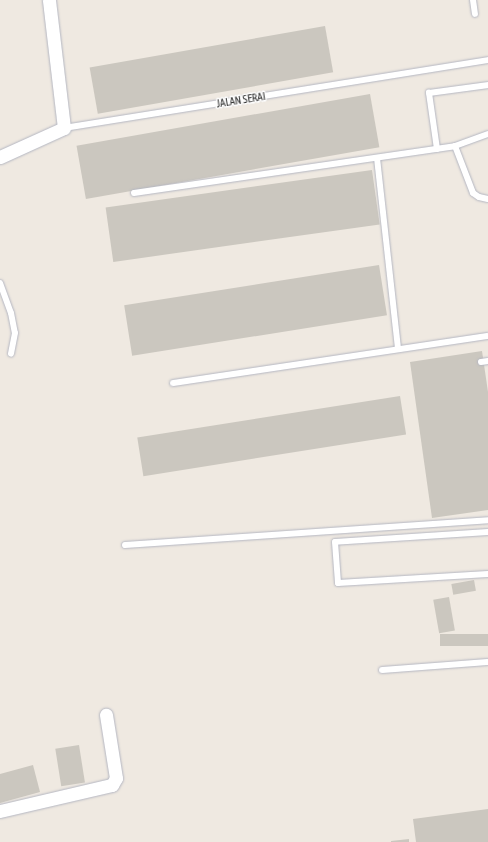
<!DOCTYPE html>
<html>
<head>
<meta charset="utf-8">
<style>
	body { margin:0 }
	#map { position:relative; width:488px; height:842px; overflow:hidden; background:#efe9e1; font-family:"Asap Condensed",sans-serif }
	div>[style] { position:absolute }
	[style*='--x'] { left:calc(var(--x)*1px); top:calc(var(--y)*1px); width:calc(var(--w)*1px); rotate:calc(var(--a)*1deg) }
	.building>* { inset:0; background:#cbc7bf; transform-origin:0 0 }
	.roads { filter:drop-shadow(0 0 1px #b4b6c1) drop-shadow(0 0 1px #b4b6c1) }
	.lane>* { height:6px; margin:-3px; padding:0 3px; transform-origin:3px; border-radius:3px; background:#fff }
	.street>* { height:13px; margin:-6.5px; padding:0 6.5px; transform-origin:6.5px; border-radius:6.5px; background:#fff }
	span { translate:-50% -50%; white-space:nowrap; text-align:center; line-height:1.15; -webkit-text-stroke:3px #fff; paint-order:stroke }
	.street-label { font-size:11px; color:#2e2e2e }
</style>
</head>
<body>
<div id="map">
	<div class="building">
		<i style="left:325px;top:26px;width:47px;height:239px;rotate:80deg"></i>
		<i style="left:370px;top:94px;width:54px;height:298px;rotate:80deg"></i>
		<i style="left:372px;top:170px;width:55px;height:269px;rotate:82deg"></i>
		<i style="left:379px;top:265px;width:51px;height:258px;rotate:81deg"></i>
		<i style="clip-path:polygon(482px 351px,488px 392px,488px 510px,432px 518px,410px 362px)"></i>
		<i style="left:400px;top:396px;width:39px;height:266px;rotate:81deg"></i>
		<i style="left:474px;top:580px;width:11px;height:23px;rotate:80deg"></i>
		<i style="left:449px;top:597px;width:34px;height:16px;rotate:80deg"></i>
		<i style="left:488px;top:634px;width:12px;height:48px;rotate:90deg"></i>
		<i style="left:79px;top:745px;width:38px;height:24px;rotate:81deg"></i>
		<i style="clip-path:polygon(33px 765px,40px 792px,0 803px,0 774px)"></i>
		<i style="clip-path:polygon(488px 809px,488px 842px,416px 842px,413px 819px)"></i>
		<i style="clip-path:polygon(409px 839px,409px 842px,391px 842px,391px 841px)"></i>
	</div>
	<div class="roads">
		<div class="lane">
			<i style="--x:473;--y:0;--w:14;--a:82"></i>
			<i style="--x:64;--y:128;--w:429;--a:-9.1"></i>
			<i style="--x:455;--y:146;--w:50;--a:69"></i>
			<i style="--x:473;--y:193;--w:7;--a:34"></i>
			<i style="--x:479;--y:197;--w:9;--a:13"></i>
			<i style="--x:437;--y:149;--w:57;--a:-98.1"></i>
			<i style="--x:429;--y:93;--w:60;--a:-7.7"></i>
			<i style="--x:377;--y:158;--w:192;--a:83.7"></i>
			<i style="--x:134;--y:193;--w:324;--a:-8.3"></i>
			<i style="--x:455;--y:146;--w:35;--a:-20"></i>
			<i style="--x:0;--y:283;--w:32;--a:70"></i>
			<i style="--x:11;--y:313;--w:20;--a:79"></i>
			<i style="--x:15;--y:333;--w:21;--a:101"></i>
			<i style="--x:481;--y:362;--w:7;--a:-8"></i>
			<i style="--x:173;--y:383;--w:318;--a:-8.5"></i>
			<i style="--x:488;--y:532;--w:153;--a:176.3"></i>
			<i style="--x:335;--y:542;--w:41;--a:85.8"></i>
			<i style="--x:338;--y:583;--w:150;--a:-3.4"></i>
			<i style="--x:125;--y:545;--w:364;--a:-3.9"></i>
			<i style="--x:382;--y:670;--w:106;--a:-4.3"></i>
		</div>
		<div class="street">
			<i style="--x:0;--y:157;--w:70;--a:-24.4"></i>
			<i style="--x:64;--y:128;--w:129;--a:-96.7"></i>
			<i style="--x:0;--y:811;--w:115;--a:-13.1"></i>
			<i style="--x:112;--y:785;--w:8;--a:-60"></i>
			<i style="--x:116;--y:778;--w:64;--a:-99"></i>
		</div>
	</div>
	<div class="street-label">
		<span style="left:241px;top:100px;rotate:-9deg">JALAN SERAI</span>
	</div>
</div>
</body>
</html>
